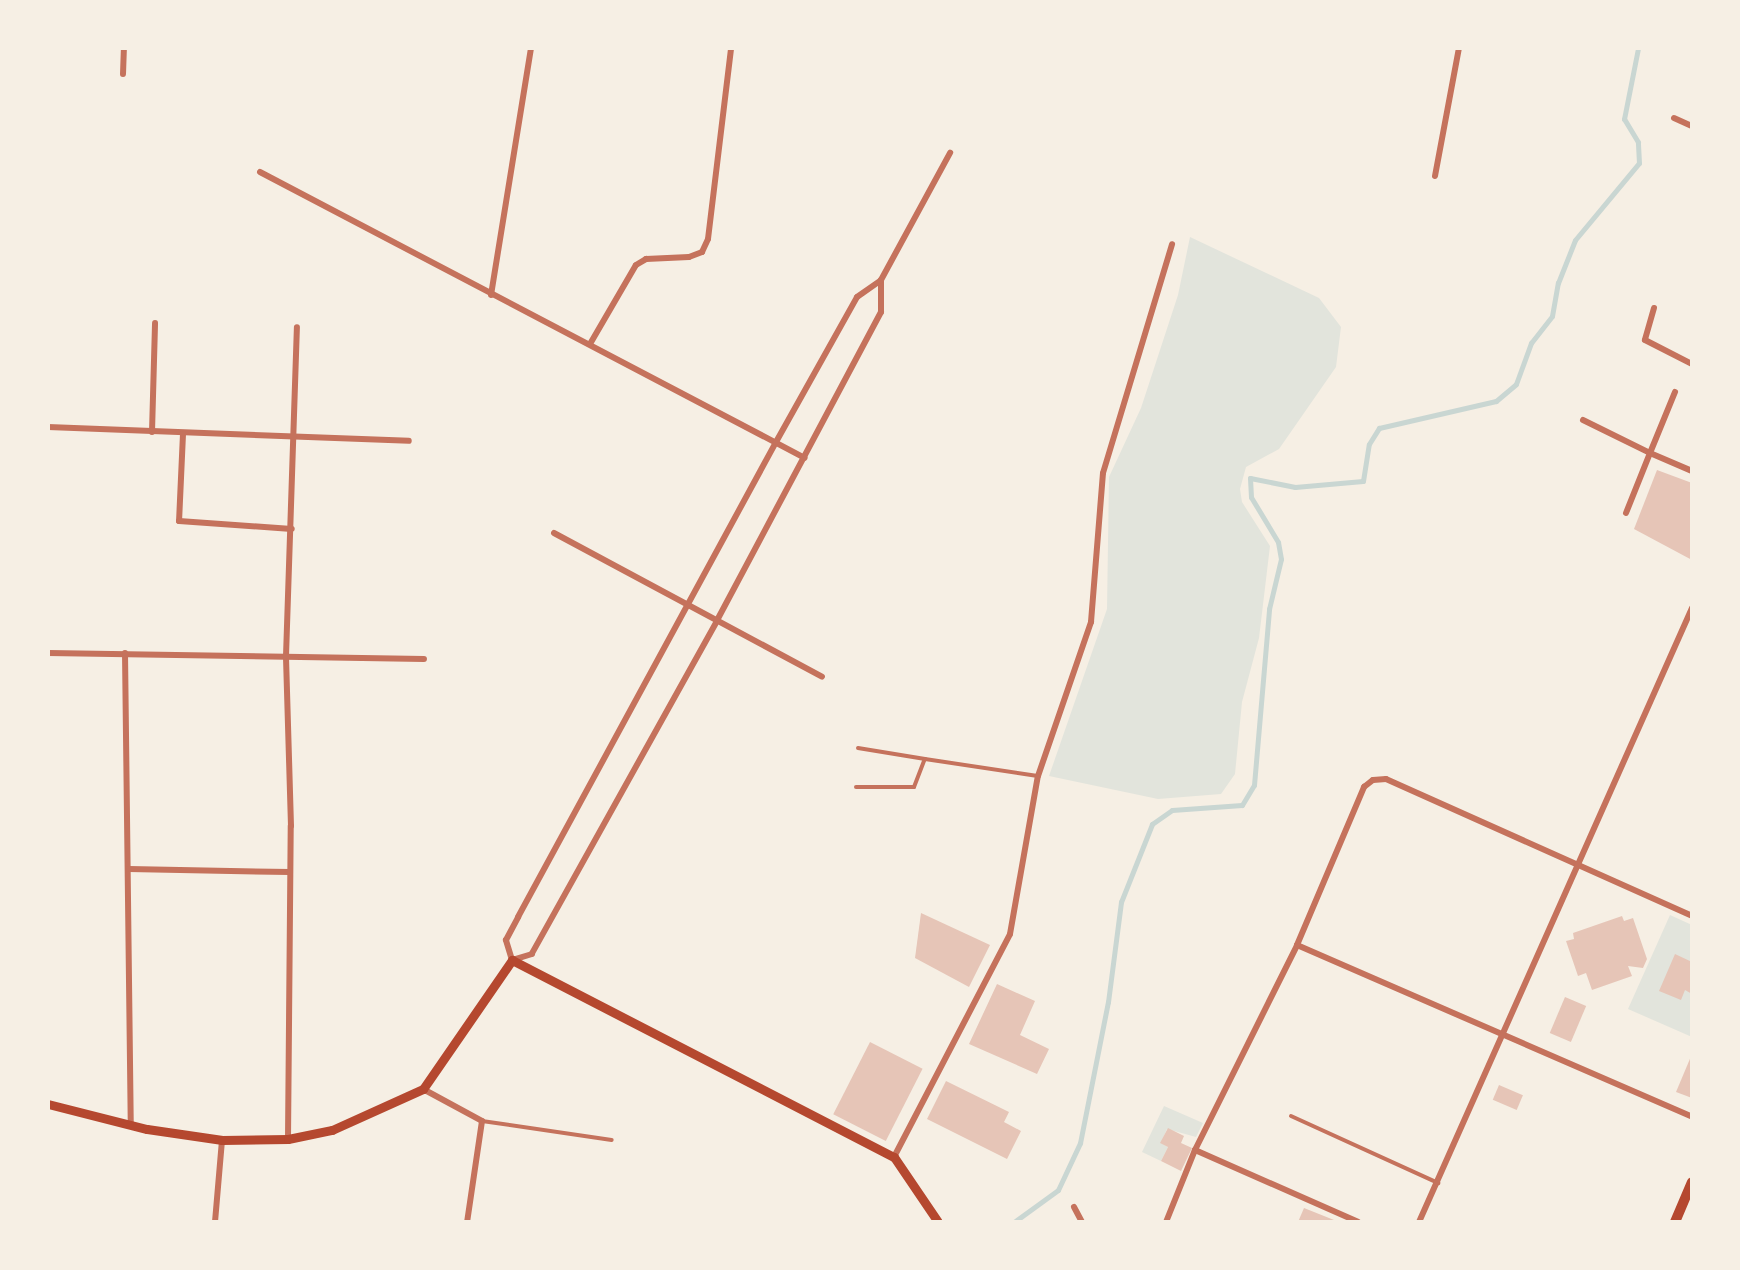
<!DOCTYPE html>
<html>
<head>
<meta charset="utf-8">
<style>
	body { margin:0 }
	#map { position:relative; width:1740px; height:1270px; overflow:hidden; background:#f6efe4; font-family:"Public Sans",sans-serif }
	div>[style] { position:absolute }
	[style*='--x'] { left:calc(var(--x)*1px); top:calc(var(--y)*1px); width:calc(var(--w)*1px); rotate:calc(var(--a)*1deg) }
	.green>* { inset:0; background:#e2e4dc }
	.stream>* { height:5px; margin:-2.5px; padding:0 2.5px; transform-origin:2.5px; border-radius:2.5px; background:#c9d6d2 }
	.building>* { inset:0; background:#e6c5b7; transform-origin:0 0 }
	.service>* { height:4px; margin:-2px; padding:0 2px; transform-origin:2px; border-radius:2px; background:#c5725c }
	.minor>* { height:6px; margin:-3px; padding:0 3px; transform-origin:3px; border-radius:3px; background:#c5725c }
	.secondary>* { height:9px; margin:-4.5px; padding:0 4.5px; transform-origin:4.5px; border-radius:4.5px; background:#b5482f }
	.primary>* { height:10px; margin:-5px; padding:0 5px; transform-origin:5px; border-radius:5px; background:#b5482f }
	span { translate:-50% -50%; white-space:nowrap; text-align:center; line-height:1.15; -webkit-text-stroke:9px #f6efe4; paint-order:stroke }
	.frame { position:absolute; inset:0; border:50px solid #f6efe4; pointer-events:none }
</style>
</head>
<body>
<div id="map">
	<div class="green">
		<i style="clip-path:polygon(1190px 237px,1319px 298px,1341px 327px,1336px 367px,1279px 449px,1246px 467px,1240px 489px,1242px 502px,1270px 546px,1259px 638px,1242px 702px,1235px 774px,1221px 794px,1158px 799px,1049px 776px,1107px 609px,1109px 477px,1141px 408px,1178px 295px)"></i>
		<i style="clip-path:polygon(1670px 915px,1692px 925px,1692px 1037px,1628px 1009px)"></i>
		<i style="clip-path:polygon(1164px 1106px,1203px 1123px,1196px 1137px,1167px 1129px,1161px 1143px,1168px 1147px,1161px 1161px,1142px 1152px)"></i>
	</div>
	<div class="stream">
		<i style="--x:1014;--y:1222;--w:54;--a:-36"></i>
		<i style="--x:1058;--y:1190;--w:52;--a:-64.9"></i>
		<i style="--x:1080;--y:1143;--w:144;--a:-78.8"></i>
		<i style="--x:1108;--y:1002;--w:101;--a:-82.6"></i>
		<i style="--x:1121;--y:902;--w:84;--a:-68.3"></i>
		<i style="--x:1152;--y:824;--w:24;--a:-35"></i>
		<i style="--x:1172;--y:810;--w:70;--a:-4.1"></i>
		<i style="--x:1242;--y:805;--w:23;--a:-59"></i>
		<i style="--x:1254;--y:785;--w:177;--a:-85.1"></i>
		<i style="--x:1269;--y:609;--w:51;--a:-76.5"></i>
		<i style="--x:1281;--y:559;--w:17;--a:-100"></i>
		<i style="--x:1278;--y:542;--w:52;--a:-121"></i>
		<i style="--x:1251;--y:497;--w:19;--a:-93"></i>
		<i style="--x:1250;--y:478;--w:46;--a:11.3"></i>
		<i style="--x:1295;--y:487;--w:68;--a:-5"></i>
		<i style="--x:1363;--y:481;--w:37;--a:-81"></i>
		<i style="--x:1369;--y:444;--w:19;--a:-58"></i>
		<i style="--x:1379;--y:428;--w:120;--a:-13"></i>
		<i style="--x:1496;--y:401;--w:26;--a:-40"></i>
		<i style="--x:1516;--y:384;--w:44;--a:-69.9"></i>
		<i style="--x:1531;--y:343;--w:34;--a:-52"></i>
		<i style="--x:1552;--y:316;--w:34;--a:-80"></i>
		<i style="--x:1558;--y:283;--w:46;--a:-68.4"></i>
		<i style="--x:1575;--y:240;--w:100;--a:-50.3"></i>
		<i style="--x:1639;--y:163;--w:21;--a:-93"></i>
		<i style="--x:1638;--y:142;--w:27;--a:-121"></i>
		<i style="--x:1624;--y:119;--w:72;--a:-78.8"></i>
	</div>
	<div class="building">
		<i style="clip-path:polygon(1657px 470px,1692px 483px,1692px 560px,1634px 529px)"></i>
		<i style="clip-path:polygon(921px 913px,990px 945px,969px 987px,915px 958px)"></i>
		<i style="clip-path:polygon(1622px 916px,1624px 921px,1633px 918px,1647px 959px,1643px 968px,1628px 966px,1632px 976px,1592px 990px,1586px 973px,1578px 976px,1566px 941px,1574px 939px,1573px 933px)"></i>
		<i style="clip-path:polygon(1675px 954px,1692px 962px,1692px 994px,1685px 990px,1681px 1000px,1659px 991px)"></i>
		<i style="clip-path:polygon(997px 984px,1035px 1001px,1020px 1035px,1049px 1049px,1037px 1074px,969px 1044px)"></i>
		<i style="left:1565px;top:997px;width:23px;height:39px;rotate:23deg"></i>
		<i style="left:870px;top:1042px;width:59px;height:81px;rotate:27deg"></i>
		<i style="clip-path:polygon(1692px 1054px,1692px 1098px,1676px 1092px)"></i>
		<i style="clip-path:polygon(946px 1081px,1009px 1112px,1004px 1122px,1021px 1131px,1007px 1159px,927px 1119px)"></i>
		<i style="left:1499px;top:1085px;width:26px;height:16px;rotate:23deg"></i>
		<i style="clip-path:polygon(1168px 1128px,1184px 1136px,1181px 1143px,1192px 1148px,1181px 1171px,1161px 1161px,1168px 1147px,1160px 1143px)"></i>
		<i style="clip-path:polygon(1304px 1208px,1339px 1222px,1298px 1222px)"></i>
	</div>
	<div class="service">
		<i style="--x:48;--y:199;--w:23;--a:90"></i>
		<i style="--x:858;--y:748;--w:68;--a:9.3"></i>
		<i style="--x:856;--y:787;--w:58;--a:0"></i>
		<i style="--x:914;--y:787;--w:30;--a:-69"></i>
		<i style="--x:925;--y:759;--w:114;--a:8.6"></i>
		<i style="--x:1291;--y:1116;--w:162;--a:24.5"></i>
		<i style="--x:482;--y:1121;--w:131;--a:8.3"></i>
	</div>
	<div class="minor">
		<i style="--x:123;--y:74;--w:26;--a:-88"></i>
		<i style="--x:1674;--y:118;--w:20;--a:24"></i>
		<i style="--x:260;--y:172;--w:615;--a:27.69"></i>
		<i style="--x:1435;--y:176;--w:130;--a:-79.4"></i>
		<i style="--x:881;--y:280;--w:32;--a:90"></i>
		<i style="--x:881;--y:312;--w:350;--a:118"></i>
		<i style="--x:717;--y:621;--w:381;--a:119.1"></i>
		<i style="--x:532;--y:954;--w:21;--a:163"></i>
		<i style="--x:512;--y:960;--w:21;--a:-107"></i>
		<i style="--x:506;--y:940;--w:26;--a:-62"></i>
		<i style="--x:518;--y:917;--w:541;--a:-61.49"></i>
		<i style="--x:776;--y:442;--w:166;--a:-60.8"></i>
		<i style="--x:857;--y:297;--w:29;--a:-35"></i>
		<i style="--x:881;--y:280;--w:145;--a:-61.5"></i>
		<i style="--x:491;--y:295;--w:250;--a:-80.8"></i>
		<i style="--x:1654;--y:308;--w:33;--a:106"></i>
		<i style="--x:1645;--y:340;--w:53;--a:27.1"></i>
		<i style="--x:590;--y:344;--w:91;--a:-59.8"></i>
		<i style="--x:636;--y:265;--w:12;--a:-31"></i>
		<i style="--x:646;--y:259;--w:43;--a:-2.7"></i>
		<i style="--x:689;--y:257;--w:14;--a:-21"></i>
		<i style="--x:702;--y:252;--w:14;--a:-65"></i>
		<i style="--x:708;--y:239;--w:192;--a:-83.1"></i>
		<i style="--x:1583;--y:420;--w:75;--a:26.2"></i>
		<i style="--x:1650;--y:453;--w:66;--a:-67.7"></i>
		<i style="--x:48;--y:427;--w:361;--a:2.2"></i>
		<i style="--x:152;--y:432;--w:109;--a:-88.4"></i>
		<i style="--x:183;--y:434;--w:87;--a:92.6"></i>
		<i style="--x:179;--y:521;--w:113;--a:4"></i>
		<i style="--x:1626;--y:513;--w:65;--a:-68.2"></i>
		<i style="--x:1650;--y:453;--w:46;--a:23.2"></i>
		<i style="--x:554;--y:533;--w:304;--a:28.2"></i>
		<i style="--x:48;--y:653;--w:376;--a:0.9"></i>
		<i style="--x:125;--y:653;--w:472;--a:89.3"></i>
		<i style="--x:129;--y:869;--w:161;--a:1.1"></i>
		<i style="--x:1297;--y:945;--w:431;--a:23.5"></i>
		<i style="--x:423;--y:1089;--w:67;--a:28.5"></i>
		<i style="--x:482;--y:1121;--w:102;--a:98.4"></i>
		<i style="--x:288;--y:1139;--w:313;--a:-89.5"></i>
		<i style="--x:291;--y:826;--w:170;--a:-91.7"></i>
		<i style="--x:286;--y:656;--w:329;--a:-88.1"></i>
		<i style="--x:1195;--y:1150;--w:178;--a:23.8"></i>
		<i style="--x:894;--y:1157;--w:251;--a:-62.5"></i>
		<i style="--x:1010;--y:934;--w:160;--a:-80"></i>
		<i style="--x:1038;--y:776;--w:163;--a:-71"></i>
		<i style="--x:1091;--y:622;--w:149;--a:-85.4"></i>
		<i style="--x:1103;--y:473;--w:239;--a:-73.2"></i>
		<i style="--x:1074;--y:1207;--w:17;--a:62"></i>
		<i style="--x:215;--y:1222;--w:82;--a:-85.1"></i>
		<i style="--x:1166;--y:1222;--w:78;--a:-68.1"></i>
		<i style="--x:1195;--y:1150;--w:229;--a:-63.5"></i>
		<i style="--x:1297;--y:945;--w:172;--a:-67"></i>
		<i style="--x:1364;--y:787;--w:11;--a:-38"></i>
		<i style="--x:1373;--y:780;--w:13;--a:-4"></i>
		<i style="--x:1386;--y:779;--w:335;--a:24.1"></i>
		<i style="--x:1419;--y:1222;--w:672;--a:-66.03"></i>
	</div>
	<div class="secondary">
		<i style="--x:48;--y:1104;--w:102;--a:14.2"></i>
		<i style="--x:147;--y:1129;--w:76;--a:8.3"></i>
		<i style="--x:222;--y:1140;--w:66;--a:-0.9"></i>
		<i style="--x:288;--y:1139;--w:45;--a:-11.6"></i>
		<i style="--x:332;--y:1130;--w:100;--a:-24.3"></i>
		<i style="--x:423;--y:1089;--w:157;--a:-55.4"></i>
		<i style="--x:512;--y:960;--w:430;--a:27.3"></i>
		<i style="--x:894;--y:1157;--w:78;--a:55.9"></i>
	</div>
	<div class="primary">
		<i style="--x:1675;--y:1222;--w:43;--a:-67"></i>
	</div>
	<div class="frame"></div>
</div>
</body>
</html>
